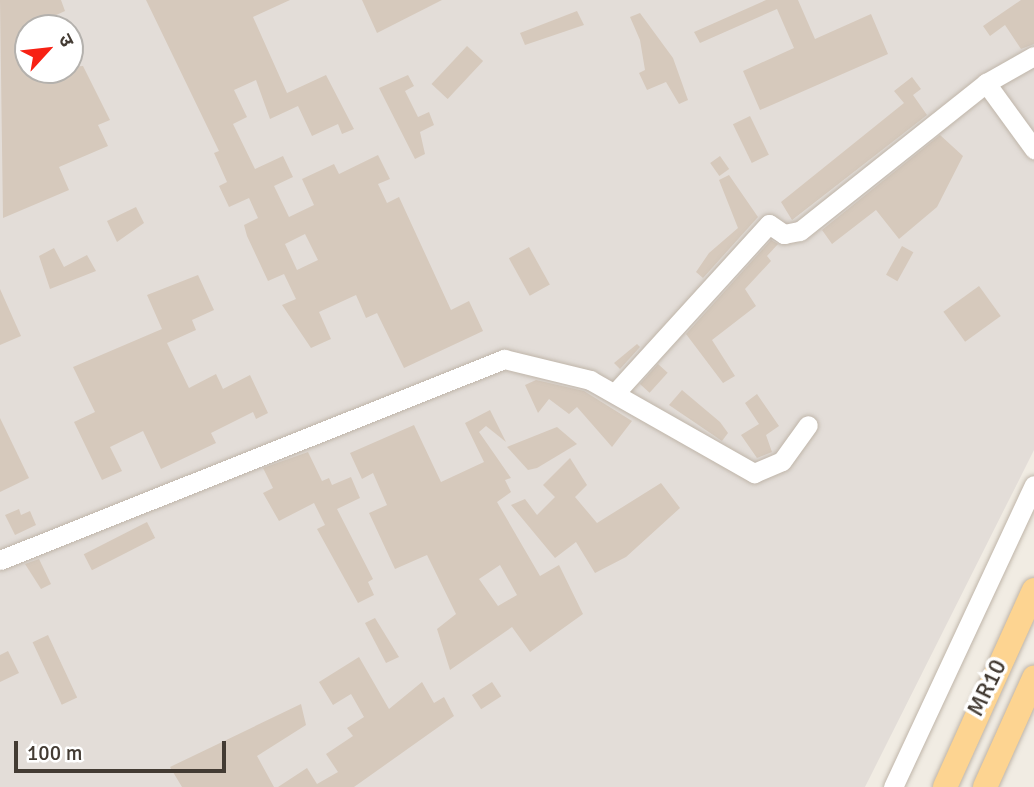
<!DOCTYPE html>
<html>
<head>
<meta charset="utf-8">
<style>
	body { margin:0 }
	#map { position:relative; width:1034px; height:787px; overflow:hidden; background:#f1ece3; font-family:Signika,"Noto Sans Devanagari",sans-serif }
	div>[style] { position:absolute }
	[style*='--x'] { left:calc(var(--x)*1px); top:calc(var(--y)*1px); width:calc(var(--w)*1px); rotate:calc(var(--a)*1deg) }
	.industrial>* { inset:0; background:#e3ddd8 }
	.building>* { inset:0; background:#d6c9bc; transform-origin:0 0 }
	.roads { filter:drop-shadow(0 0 2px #bfb5a9) drop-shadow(0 0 2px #bfb5a9) }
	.minor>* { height:19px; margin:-9.5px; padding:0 9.5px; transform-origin:9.5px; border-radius:9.5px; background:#fff }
	.major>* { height:24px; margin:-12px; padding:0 12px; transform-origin:12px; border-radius:12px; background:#fdd491 }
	span { translate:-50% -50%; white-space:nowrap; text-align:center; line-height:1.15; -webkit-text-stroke:7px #fff; paint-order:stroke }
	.street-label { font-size:24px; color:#433b33 }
	.north { position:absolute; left:14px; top:14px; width:70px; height:70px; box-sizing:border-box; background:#fff; border:2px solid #b4b1ad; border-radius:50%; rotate:63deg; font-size:19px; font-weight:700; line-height:28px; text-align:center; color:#433b33 }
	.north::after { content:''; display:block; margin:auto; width:24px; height:32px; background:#f72114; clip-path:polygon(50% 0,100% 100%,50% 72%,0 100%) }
	.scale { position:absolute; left:14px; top:741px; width:212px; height:32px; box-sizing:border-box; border:4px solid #433b33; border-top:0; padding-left:9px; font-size:21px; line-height:24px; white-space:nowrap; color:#433b33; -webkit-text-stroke:5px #fff; paint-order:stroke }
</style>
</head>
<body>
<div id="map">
	<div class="industrial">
		<i style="clip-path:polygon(evenodd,0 0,1034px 0,1034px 450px,865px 787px,0 787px,0 0,28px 28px,70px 28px,70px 70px,28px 70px,28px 28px)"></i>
	</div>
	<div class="building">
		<i style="clip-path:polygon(0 0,61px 0,65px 11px,52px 17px,57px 28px,28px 28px,28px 70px,83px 66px,110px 120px,98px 125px,108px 146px,59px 167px,69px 190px,3px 218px)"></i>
		<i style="clip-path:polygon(evenodd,146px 0,290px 0,253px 17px,287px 93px,326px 75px,354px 129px,342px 134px,338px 124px,312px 136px,298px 106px,270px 119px,256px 80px,234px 90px,247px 117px,233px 124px,255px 169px,283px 156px,293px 177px,274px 186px,289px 217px,314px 205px,302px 179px,334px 164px,339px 174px,378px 155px,390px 179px,378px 184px,387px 203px,399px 197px,451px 310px,469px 301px,483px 331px,404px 368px,377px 313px,366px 318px,356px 295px,319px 312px,331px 339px,311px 348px,282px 305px,296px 299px,284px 274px,268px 281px,247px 236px,244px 225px,258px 218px,249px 198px,229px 207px,219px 186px,227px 182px,214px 153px,219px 151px,146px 0,305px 234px,318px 260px,297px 270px,285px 244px,305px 234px)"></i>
		<i style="clip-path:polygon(362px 0,442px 0,377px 33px)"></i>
		<i style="clip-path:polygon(766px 0,798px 0,815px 39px,871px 14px,888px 54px,760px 110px,743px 71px,794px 48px,777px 9px,700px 43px,694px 32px)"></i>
		<i style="clip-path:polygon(1021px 0,1034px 0,1034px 44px,1021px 49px,1005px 25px,990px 36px,983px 26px)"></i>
		<i style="clip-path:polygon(577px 11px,584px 25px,525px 45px,520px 33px)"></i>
		<i style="clip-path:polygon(640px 13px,673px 58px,688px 100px,679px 104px,666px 82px,647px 90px,639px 73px,645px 70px,640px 40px,630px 17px)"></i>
		<i style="left:467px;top:46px;width:22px;height:52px;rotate:43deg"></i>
		<i style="clip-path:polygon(408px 75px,414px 86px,405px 91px,418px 117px,429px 112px,434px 125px,420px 132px,425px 154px,415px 159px,379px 88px)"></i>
		<i style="clip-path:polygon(912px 77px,921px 89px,913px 95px,927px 115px,792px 220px,781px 202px,904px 103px,894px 91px)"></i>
		<i style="left:750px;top:116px;width:43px;height:19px;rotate:64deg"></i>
		<i style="clip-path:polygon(940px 135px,963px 156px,937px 207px,899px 239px,876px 210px,832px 244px,822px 230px)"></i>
		<i style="left:720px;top:156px;width:16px;height:12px;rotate:55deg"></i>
		<i style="clip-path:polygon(729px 175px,758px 217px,703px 278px,696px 272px,709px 253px,738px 228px,719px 180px)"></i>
		<i style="clip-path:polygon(136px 207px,144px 223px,117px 242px,107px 221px)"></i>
		<i style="clip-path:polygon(771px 240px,778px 244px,767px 256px,771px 261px,745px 289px,756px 306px,712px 340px,735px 376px,723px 383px,686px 334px)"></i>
		<i style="left:902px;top:246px;width:13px;height:33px;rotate:29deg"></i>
		<i style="left:529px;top:247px;width:43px;height:23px;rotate:61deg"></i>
		<i style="clip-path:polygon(54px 248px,64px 267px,87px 255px,96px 271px,50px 289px,39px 256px)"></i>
		<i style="clip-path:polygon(198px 275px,214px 310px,192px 320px,196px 330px,167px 343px,189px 388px,216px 374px,223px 389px,250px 375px,268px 413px,256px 419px,253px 412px,211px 433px,216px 443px,161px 469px,143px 431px,110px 447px,122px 471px,102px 480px,74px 422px,95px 412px,73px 367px,162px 329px,147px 295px)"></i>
		<i style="left:979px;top:286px;width:37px;height:44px;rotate:54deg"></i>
		<i style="clip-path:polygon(0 289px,21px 336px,0 345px)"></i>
		<i style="clip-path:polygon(637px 344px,640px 347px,620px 369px,614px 363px)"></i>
		<i style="left:658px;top:364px;width:13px;height:27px;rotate:42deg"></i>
		<i style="clip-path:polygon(536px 380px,584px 391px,632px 421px,612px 447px,577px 407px,569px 414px,549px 399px,538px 413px,525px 385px)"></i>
		<i style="clip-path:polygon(682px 390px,720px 422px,728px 433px,722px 441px,669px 405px)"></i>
		<i style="clip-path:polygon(757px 394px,779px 426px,766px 435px,772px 452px,757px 458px,741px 435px,759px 424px,745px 403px)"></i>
		<i style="clip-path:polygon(evenodd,490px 410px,506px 442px,486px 426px,479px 432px,511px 478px,505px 480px,511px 492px,497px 502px,540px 576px,559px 565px,583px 614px,530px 652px,512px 627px,450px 670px,437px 629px,456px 614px,427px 555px,395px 569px,369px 513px,387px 505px,373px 473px,362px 479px,350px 453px,414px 425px,441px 482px,484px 462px,465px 423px,490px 410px,500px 565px,517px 595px,498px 606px,479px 579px,500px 565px)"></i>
		<i style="clip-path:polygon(0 418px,29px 478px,0 492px)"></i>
		<i style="clip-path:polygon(557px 427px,577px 444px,537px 468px,528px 470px,507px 447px)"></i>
		<i style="clip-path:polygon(308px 452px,322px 481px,329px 478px,332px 485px,351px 477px,360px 498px,337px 509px,373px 579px,368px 582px,374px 595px,358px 603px,317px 529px,325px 525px,314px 503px,279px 521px,263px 493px,273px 488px,263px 468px)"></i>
		<i style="clip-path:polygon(570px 458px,587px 485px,575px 497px,597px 523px,661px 483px,680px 508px,626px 557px,595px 573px,576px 542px,555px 558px,511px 505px,525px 499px,537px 515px,555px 497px,543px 485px)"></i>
		<i style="clip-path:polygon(19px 509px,21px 515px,30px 511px,36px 525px,15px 535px,5px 515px)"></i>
		<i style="left:147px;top:522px;width:18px;height:71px;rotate:63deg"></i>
		<i style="clip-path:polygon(39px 559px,51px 584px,41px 589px,25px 564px)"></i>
		<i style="clip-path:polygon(375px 618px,399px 657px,386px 663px,365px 623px)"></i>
		<i style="left:48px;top:635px;width:69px;height:17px;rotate:65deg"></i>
		<i style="clip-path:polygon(8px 651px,19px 673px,0 682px,0 655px)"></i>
		<i style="clip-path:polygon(359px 657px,389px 709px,422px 682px,434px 703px,444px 697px,454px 716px,354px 787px,278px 787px,307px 768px,317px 784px,338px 772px,326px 754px,353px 736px,347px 728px,364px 717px,351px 694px,333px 705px,319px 682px)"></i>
		<i style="left:492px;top:682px;width:17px;height:24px;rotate:57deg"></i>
		<i style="clip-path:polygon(301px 704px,306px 725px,257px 756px,274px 787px,182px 787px,170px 767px)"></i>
	</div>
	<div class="roads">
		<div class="minor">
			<i style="--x:986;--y:83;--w:82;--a:54"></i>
			<i style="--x:616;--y:392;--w:227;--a:-47.7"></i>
			<i style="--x:769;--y:224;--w:18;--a:34"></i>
			<i style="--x:784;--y:234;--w:16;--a:-11"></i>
			<i style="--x:800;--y:231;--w:238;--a:-38.5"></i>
			<i style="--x:986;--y:83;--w:55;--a:-29.4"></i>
			<i style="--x:0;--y:560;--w:543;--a:-21.74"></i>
			<i style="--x:504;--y:359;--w:89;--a:13.7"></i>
			<i style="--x:590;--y:380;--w:189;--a:29.6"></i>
			<i style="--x:754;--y:473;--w:30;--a:-23"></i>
			<i style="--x:782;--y:461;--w:44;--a:-54.2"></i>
			<i style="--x:893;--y:787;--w:333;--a:-65"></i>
		</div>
		<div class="major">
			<i style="--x:945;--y:787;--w:216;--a:-65.7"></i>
			<i style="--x:985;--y:787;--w:120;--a:-65.8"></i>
		</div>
	</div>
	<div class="street-label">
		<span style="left:987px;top:688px;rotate:-64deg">MR10</span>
	</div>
	<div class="north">उ</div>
	<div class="scale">100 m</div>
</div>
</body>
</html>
